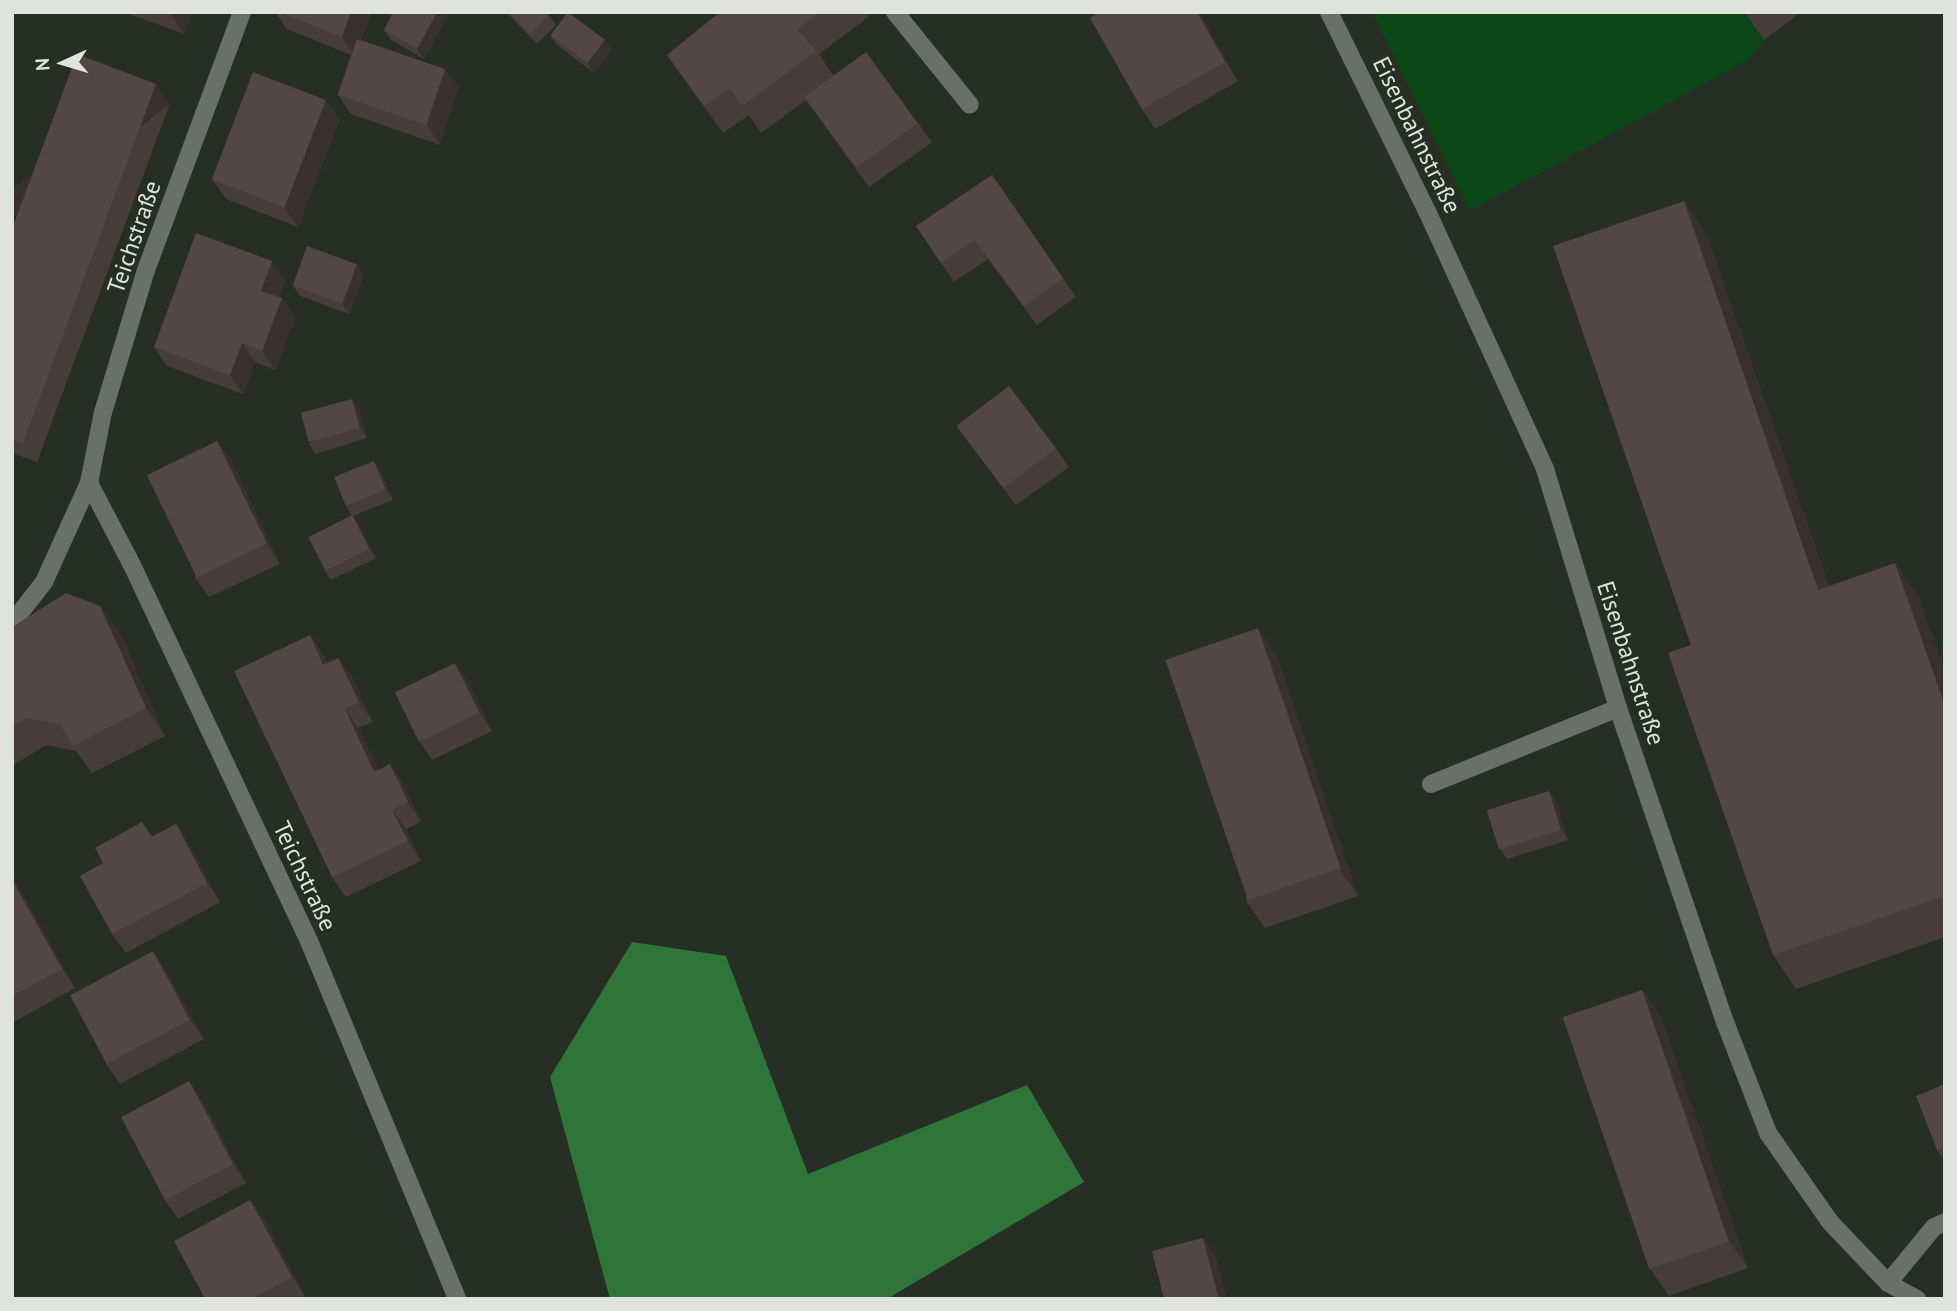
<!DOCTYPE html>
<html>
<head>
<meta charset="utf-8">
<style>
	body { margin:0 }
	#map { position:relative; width:1957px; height:1311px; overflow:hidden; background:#262e26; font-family:"PT Sans",sans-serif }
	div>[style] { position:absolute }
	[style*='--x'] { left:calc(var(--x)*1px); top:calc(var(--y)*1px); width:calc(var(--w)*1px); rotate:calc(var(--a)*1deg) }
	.green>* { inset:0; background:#0c4718 }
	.water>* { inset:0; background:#2f7539 }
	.minor>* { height:18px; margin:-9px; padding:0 9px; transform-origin:9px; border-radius:9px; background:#6b6f6b }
	.wall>* { inset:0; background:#473c3c }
	.shaded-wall>* { inset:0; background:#393131; transform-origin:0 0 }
	.building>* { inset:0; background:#524646; transform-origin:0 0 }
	span { translate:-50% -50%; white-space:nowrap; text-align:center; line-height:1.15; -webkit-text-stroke:5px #262e26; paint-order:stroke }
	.street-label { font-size:24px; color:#dee3de }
	.frame { position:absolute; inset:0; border:14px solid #dee3de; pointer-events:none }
	.north { position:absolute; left:28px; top:28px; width:70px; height:70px; -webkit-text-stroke:5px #262e26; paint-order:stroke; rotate:266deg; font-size:19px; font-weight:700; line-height:28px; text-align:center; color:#dee3de }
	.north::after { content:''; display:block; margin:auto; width:24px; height:32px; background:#dee3de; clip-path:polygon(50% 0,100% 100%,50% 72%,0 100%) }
</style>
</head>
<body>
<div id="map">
	<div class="green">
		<i style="clip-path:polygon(1372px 12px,1743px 12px,1764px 40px,1748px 60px,1470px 211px)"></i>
	</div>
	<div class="water">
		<i style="clip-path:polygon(632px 942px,726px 956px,808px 1174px,1027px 1085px,1084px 1182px,887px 1299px,610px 1299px,550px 1077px)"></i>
	</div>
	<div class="minor">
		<i style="--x:242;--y:12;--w:275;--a:110.4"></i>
		<i style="--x:146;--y:270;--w:148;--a:106.8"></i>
		<i style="--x:103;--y:412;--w:72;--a:101.2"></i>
		<i style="--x:89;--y:483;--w:93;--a:62.3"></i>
		<i style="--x:132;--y:565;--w:416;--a:64.8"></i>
		<i style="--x:309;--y:941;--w:387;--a:67.5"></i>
		<i style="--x:895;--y:12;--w:119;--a:51.1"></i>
		<i style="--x:1329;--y:12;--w:222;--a:63.8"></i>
		<i style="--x:1427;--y:211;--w:284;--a:65.4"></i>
		<i style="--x:1545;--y:469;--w:250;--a:73"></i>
		<i style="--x:1618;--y:708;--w:332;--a:71.2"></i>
		<i style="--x:1725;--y:1022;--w:119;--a:68.8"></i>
		<i style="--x:1768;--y:1133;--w:108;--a:55.1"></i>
		<i style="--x:1830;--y:1222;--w:84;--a:46.4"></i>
		<i style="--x:1888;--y:1283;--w:33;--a:29"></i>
		<i style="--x:12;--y:623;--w:52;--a:-52"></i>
		<i style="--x:44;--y:582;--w:109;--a:-65.6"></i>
		<i style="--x:1431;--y:784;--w:202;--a:-22.1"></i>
		<i style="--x:1888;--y:1283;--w:72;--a:-50.6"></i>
		<i style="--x:1934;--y:1227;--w:12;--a:-24"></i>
	</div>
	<div class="wall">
		<i style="clip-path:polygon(124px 12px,192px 12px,184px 34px)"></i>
		<i style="clip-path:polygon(275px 12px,372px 12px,361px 40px,445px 69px,459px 88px,440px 145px,351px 114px,338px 95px,351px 55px,287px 29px)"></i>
		<i style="clip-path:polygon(393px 12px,449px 12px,424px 59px,391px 40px,384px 30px)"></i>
		<i style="clip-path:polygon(506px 12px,546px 12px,556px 25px,537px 44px)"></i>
		<i style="clip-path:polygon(720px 12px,875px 12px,819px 54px,833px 75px,918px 123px,932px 142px,869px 187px,806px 100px,761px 133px,749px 115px,723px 133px,667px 55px)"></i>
		<i style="clip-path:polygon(1100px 12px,1199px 12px,1238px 81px,1155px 129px,1142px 109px)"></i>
		<i style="clip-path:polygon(1744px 12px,1801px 12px,1764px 40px)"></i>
		<i style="clip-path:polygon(550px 35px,605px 40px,612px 50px,594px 73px,557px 45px)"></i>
		<i style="clip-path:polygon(326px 100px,340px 119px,298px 227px,226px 199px,212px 179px)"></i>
		<i style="clip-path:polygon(170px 103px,37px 462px,12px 453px,12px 229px)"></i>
		<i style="clip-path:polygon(992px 175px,1076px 297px,1037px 325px,988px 259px,954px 282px,916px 226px)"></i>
		<i style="clip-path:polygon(1707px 235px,1829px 586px,1919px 597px,1945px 672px,1945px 937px,1796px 989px,1773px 955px,1691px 645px)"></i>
		<i style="clip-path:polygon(272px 261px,285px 280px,279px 297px,282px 298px,295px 318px,275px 370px,255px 362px,243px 394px,167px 366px,154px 347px)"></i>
		<i style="clip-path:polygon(364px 274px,349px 314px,300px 296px,293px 286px)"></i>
		<i style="clip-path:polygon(352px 399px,359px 409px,367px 438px,316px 454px,309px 444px)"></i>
		<i style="clip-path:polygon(956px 425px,1056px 448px,1069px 467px,1016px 505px)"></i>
		<i style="clip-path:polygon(217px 441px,231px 460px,280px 564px,209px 597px,195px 578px)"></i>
		<i style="clip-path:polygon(381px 471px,393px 500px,353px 516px,359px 525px,376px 558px,331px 580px,324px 570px,352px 515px,346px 507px)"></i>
		<i style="clip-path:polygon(12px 627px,120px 633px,165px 736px,92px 773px,76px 751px,46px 745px,12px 766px)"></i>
		<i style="clip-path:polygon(310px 635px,323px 654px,327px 663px,338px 658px,352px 677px,373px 722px,358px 728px,378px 770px,403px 783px,421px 822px,406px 829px,421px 861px,346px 897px,332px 877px)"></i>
		<i style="clip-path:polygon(1277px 656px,1358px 896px,1265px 928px,1246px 901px)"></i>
		<i style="clip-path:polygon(469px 683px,492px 731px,432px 760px,419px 741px)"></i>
		<i style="clip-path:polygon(1549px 791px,1556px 801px,1568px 840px,1507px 859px,1500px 849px)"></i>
		<i style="clip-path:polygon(142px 822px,153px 837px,176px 824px,189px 844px,220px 902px,126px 953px,112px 934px,103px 863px)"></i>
		<i style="clip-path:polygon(12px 875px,75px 988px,12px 1023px)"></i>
		<i style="clip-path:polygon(166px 971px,204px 1039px,120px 1084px,106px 1064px)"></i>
		<i style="clip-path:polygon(1642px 990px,1661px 1017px,1748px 1268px,1669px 1296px,1650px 1269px)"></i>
		<i style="clip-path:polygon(189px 1081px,202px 1100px,246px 1183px,178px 1219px,164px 1199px)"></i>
		<i style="clip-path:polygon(1945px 1084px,1945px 1161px,1937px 1150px)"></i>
		<i style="clip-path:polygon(264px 1219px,305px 1296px,300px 1299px,205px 1299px)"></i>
	</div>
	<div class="shaded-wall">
		<i style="clip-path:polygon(171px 12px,192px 12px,184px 34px,170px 14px)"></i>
		<i style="clip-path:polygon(351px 12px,372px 12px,355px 56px,342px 37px)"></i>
		<i style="clip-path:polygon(437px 12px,449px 12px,424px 59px,417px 49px)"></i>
		<i style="clip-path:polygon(1197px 12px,1199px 12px,1238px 81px,1225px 62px)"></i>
		<i style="clip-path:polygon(605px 40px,612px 50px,594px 73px,587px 63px)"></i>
		<i style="clip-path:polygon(445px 69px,459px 88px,440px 145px,427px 125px)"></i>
		<i style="left:156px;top:84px;width:24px;height:383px;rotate:54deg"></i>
		<i style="clip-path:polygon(326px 100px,340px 119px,298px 227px,284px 208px)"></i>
		<i style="clip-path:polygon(1684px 201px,1707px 235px,1842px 623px,1818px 590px)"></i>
		<i style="clip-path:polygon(272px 261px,285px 280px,274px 310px,261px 291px)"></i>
		<i style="clip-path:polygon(357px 264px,364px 274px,349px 314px,342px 304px)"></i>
		<i style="clip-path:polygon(282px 298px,295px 318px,275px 370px,262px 351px)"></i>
		<i style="clip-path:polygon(242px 343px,255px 362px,243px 394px,230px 375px)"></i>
		<i style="clip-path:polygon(352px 399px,359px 409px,367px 438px,360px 428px)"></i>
		<i style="clip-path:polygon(217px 441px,231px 460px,280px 564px,267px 544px)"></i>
		<i style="clip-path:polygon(374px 461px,381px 471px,393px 500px,386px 490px)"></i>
		<i style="clip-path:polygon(352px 515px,359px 525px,376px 558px,369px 549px)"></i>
		<i style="clip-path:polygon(1895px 563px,1919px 597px,1945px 672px,1945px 706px)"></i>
		<i style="clip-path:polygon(100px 606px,120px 633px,165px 736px,146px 708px)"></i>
		<i style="clip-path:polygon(1258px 628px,1277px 656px,1358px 896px,1339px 869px)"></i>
		<i style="clip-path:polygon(310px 635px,323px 654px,337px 684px,323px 665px)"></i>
		<i style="clip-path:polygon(338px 658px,352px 677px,373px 722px,359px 702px)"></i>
		<i style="clip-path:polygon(455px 663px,469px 683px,492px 731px,479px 712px)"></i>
		<i style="clip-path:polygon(345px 709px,358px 728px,388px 791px,374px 772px)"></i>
		<i style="clip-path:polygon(390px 764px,403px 783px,421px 822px,408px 802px)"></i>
		<i style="clip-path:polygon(1549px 791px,1556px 801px,1568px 840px,1561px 830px)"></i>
		<i style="clip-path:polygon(392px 810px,406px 829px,421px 861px,408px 841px)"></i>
		<i style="clip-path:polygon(176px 824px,189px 844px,220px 902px,207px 883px)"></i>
		<i style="clip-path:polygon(12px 875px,75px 988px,62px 969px,12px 880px)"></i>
		<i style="clip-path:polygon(153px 951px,166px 971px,204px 1039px,190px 1020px)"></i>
		<i style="clip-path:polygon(1642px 990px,1661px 1017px,1748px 1268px,1729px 1241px)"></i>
		<i style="clip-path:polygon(189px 1081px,202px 1100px,246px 1183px,233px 1164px)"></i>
		<i style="clip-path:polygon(250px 1200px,264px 1219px,305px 1296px,292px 1277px)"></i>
		<i style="clip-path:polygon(1203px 1238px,1216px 1257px,1227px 1299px,1219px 1299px)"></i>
	</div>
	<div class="building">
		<i style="clip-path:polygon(279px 12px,351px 12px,342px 37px)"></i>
		<i style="clip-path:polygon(393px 12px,437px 12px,417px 49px,384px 30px)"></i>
		<i style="clip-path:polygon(509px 12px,546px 12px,549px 15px,530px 34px)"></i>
		<i style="left:568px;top:12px;width:46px;height:29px;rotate:37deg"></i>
		<i style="clip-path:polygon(720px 12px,819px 12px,797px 29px,816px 51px,742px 106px,730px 88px,704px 106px,667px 55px)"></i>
		<i style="clip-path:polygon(1100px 12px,1197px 12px,1225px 62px,1142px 109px,1090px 18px)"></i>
		<i style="left:357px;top:39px;width:93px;height:59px;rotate:19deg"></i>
		<i style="left:866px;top:52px;width:88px;height:76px;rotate:54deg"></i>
		<i style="clip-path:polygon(77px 54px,156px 84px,23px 443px,12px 439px,12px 229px)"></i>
		<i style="left:253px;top:72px;width:78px;height:115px;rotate:21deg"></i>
		<i style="clip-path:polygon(992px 175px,1063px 278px,1024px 306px,975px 240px,941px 263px,916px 226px)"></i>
		<i style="clip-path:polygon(1684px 201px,1818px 590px,1895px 563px,1945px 706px,1945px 896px,1773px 955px,1668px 653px,1691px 645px,1553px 246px)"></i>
		<i style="clip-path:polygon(196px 233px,272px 261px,261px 291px,282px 298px,262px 351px,242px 343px,230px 375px,154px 347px)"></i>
		<i style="left:307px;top:246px;width:53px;height:42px;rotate:20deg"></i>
		<i style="left:1009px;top:386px;width:78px;height:66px;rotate:53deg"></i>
		<i style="left:352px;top:399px;width:30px;height:53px;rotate:75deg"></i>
		<i style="left:217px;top:441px;width:114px;height:78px;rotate:64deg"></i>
		<i style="left:374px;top:461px;width:31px;height:43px;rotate:68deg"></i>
		<i style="left:352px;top:515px;width:38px;height:49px;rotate:63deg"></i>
		<i style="clip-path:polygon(66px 593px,100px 606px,146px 708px,73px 746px,60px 724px,26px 718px,12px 727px,12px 627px)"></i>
		<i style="left:1258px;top:628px;width:254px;height:98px;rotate:71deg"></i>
		<i style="clip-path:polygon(310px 635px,323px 665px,338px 658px,359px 702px,345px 709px,374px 772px,390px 764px,408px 802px,392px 810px,408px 841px,332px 877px,234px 671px)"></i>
		<i style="left:455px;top:663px;width:55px;height:67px;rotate:64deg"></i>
		<i style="left:1549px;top:791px;width:41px;height:65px;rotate:73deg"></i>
		<i style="clip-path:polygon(142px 822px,151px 837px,176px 824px,207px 883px,112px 934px,80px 876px,103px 863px,95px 848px)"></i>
		<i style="clip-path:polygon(12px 880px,62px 969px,12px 996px)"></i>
		<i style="left:153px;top:951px;width:78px;height:94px;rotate:62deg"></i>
		<i style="left:1642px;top:990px;width:266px;height:84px;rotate:71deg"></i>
		<i style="left:189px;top:1081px;width:94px;height:77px;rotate:62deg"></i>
		<i style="clip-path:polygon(1945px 1084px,1945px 1147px,1937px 1150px,1916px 1096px)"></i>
		<i style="clip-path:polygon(250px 1200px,292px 1277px,250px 1299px,205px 1299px,174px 1241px)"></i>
		<i style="clip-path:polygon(1203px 1238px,1219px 1299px,1164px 1299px,1152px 1251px)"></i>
	</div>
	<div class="street-label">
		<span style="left:1417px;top:135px;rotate:64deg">Eisenbahnstraße</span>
		<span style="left:134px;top:237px;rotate:-71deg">Teichstraße</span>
		<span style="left:1631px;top:663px;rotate:72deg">Eisenbahnstraße</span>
		<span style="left:305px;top:876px;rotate:65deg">Teichstraße</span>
	</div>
	<div class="frame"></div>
	<div class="north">N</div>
</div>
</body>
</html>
